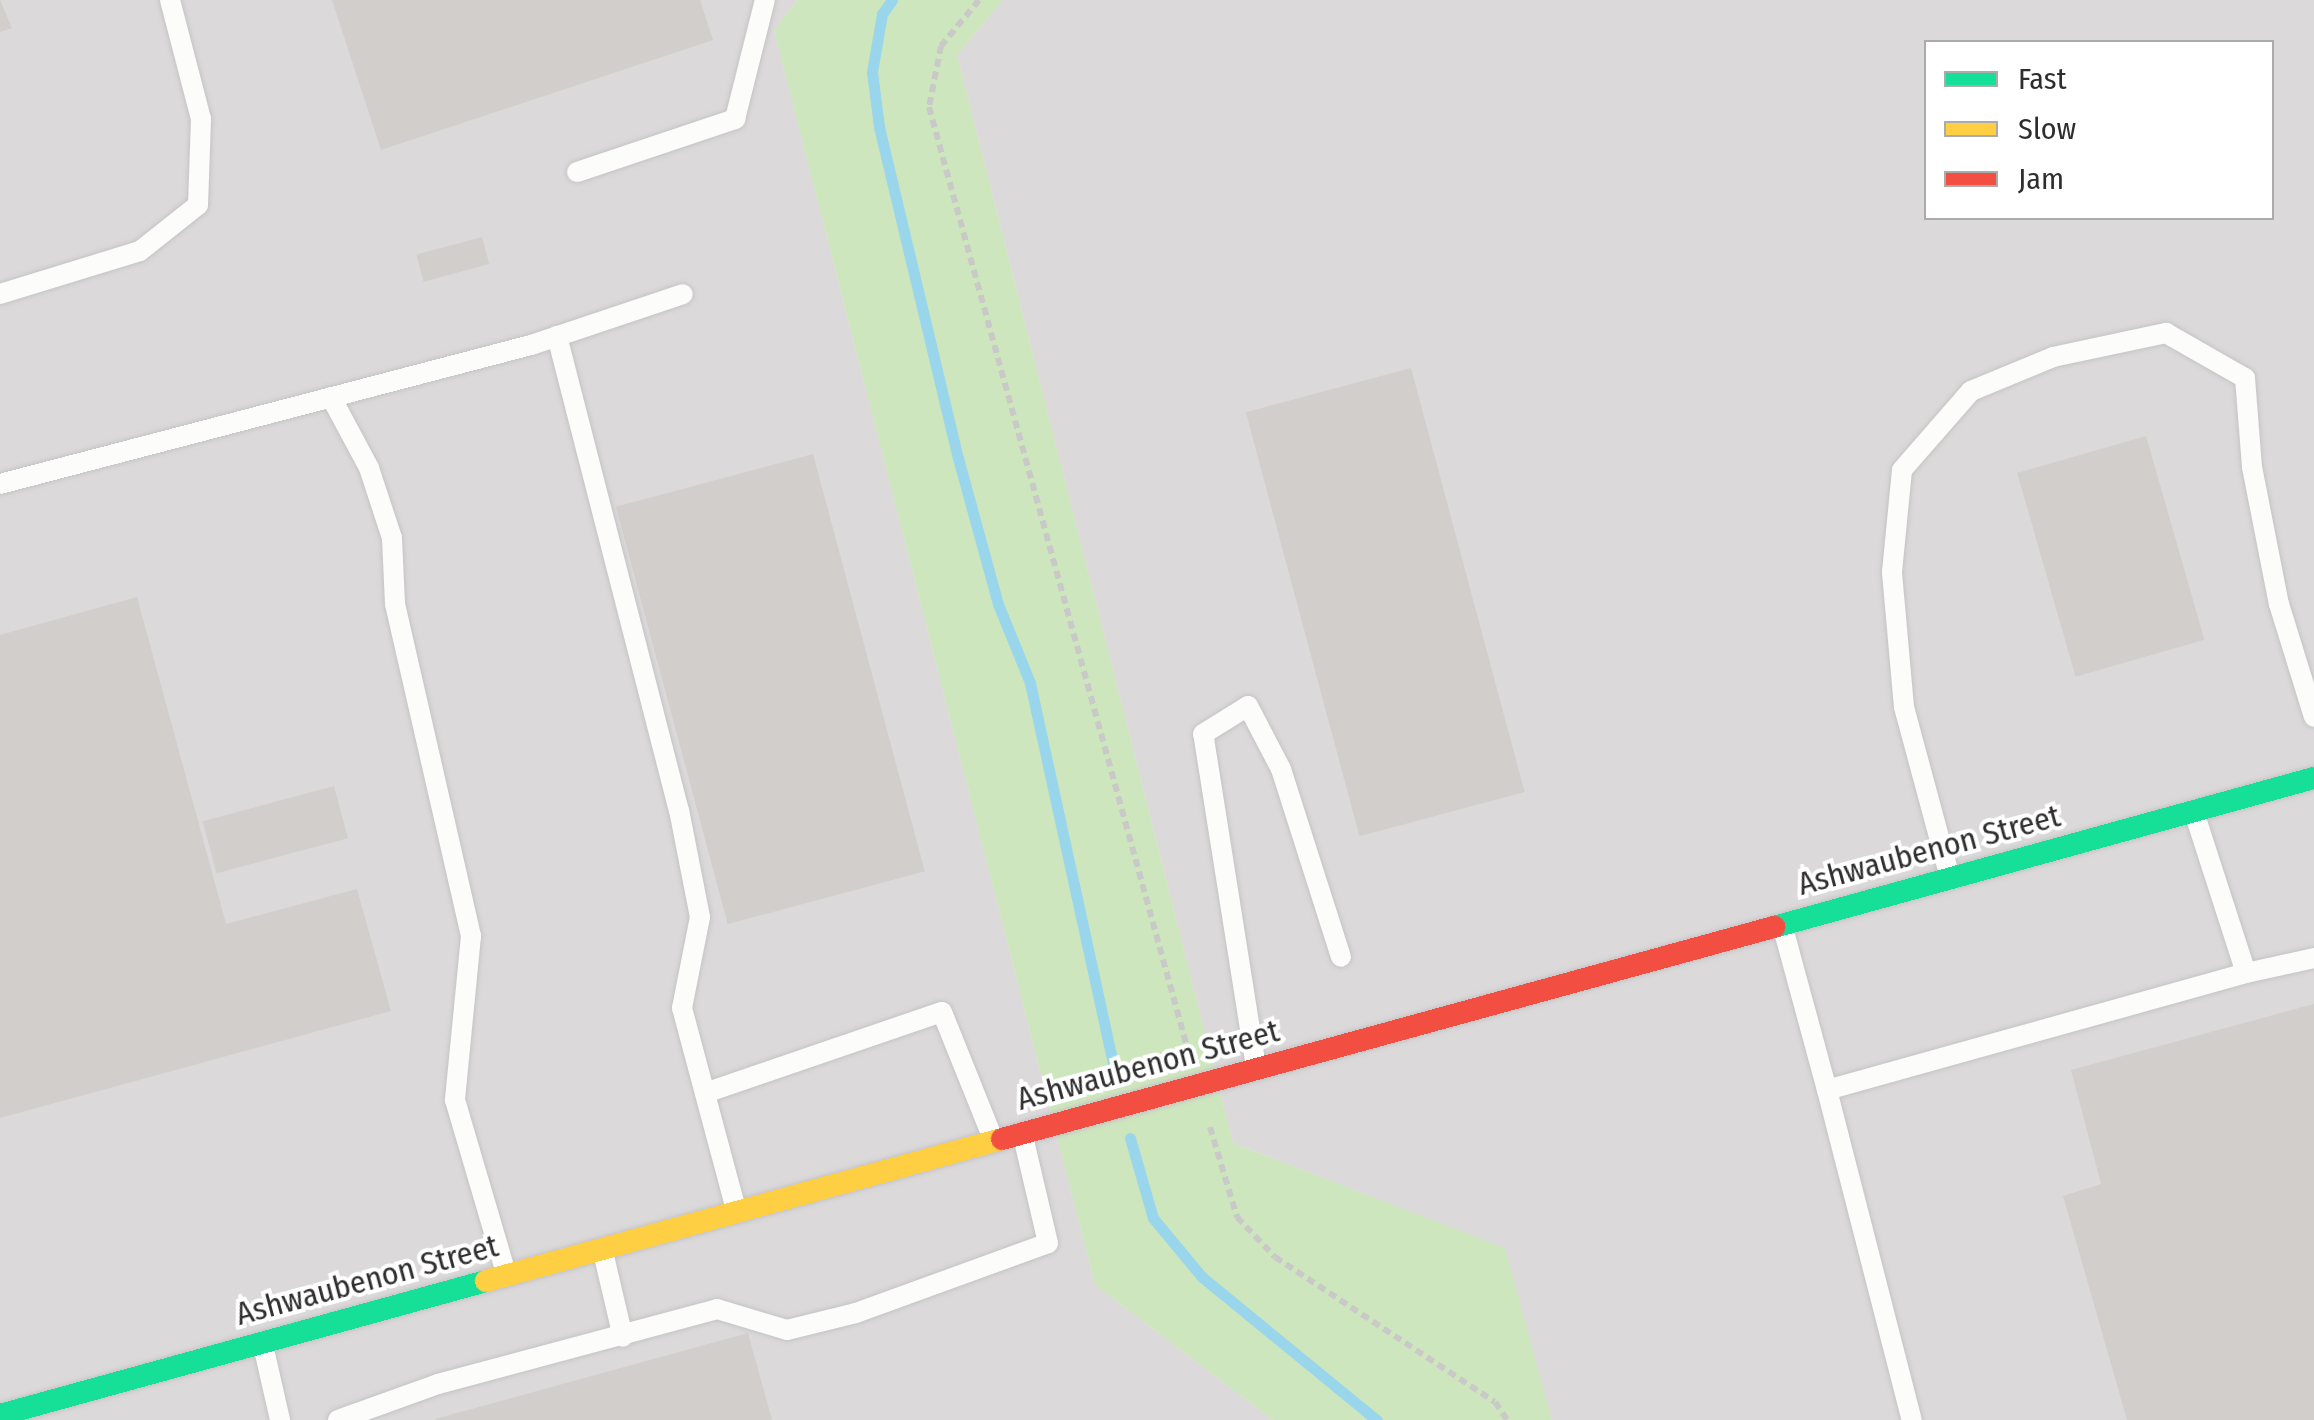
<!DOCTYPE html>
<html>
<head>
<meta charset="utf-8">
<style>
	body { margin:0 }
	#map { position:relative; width:2314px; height:1420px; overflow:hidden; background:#ece8e4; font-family:"Fira Sans Condensed",sans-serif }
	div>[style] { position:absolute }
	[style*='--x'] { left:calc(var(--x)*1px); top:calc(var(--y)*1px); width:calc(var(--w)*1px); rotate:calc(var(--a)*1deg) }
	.industrial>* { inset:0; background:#dcd9db }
	.green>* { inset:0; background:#cee6be }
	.stream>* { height:11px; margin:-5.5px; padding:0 5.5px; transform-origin:5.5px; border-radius:5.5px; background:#99d6ec }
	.building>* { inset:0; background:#d1cecb; transform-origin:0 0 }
	.path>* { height:6px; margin-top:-3px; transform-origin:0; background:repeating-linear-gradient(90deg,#c9c9c8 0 8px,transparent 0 13px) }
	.roads { filter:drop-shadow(0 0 2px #c5c4c5) drop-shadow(0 0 2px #c5c4c5) }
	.lane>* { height:20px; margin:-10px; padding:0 10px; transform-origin:10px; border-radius:10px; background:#fcfcfb }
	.fast>* { height:22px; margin:-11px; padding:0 11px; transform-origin:11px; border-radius:11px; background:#16e098 }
	.slow>* { height:22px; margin:-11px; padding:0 11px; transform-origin:11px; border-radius:11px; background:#ffcf43 }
	.jam>* { height:22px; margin:-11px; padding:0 11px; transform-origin:11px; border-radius:11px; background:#f24e42 }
	span { translate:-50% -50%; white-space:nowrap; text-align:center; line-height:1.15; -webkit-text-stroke:8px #fff; paint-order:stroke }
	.street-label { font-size:32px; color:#2e2e2e }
	.legend { position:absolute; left:1924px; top:40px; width:350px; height:180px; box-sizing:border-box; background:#fff; border:2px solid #ababab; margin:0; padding:12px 18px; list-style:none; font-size:30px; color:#2e2e2e }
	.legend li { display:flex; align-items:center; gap:20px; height:50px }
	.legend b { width:50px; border:2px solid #ababab }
</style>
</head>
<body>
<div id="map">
	<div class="industrial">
		<i style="clip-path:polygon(0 0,798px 0,774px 30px,1095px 1285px,1273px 1420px,0 1420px)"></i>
		<i style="clip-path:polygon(evenodd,1003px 0,2314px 0,2314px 1420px,1552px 1420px,1504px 1248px,1233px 1143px,957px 55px,1003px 0,1926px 42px,2272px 42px,2272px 218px,1926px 218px,1926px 42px)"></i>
	</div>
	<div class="green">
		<i style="clip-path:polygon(798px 0,1003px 0,957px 55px,1233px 1143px,1505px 1248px,1552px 1420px,1273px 1420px,1095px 1285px,774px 30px)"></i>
	</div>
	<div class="stream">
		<i style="--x:892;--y:0;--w:17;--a:126"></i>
		<i style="--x:882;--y:14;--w:59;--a:99.8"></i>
		<i style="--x:872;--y:72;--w:55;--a:82.7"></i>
		<i style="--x:879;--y:127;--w:340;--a:76.6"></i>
		<i style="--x:958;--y:458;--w:151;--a:74.7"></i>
		<i style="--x:998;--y:604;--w:85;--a:67.9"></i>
		<i style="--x:1030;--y:683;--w:399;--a:77.7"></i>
		<i style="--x:1130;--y:1138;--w:83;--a:74"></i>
		<i style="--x:1153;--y:1218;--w:77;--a:50.3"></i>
		<i style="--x:1202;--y:1277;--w:226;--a:39.3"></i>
	</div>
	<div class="building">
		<i style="clip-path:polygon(0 0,12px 28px,0 32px)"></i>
		<i style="clip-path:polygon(332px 0,700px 0,713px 40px,381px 150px)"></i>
		<i style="left:482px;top:237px;width:28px;height:68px;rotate:75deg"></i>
		<i style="left:1411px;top:368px;width:439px;height:171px;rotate:75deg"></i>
		<i style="left:2146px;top:436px;width:212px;height:134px;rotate:74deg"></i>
		<i style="left:813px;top:454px;width:432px;height:204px;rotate:75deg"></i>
		<i style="clip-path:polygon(137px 597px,226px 924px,357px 889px,391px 1011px,0 1118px,0 635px)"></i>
		<i style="left:334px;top:786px;width:54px;height:136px;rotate:75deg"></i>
		<i style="clip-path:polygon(2314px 1004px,2314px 1420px,2127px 1420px,2063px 1196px,2101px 1184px,2071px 1070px)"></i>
		<i style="clip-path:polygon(748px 1333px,772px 1420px,435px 1420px,435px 1419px)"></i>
	</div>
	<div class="path">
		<i style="--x:979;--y:0;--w:60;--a:129.6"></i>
		<i style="--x:941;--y:46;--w:62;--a:101.1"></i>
		<i style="--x:929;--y:107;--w:971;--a:74.65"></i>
		<i style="--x:1210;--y:1127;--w:94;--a:73.3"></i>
		<i style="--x:1237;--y:1217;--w:55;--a:46.5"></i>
		<i style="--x:1275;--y:1257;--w:263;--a:33.4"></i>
		<i style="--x:1495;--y:1402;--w:22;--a:56"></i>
	</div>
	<div class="roads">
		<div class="lane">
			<i style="--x:577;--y:172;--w:167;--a:-18.5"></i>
			<i style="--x:735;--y:119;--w:123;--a:-75.9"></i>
			<i style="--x:0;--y:294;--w:146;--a:-17.1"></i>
			<i style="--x:140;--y:251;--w:74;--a:-38.4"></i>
			<i style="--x:198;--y:205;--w:86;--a:-88"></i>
			<i style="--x:201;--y:119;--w:123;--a:-104.6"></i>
			<i style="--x:557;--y:336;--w:489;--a:75.6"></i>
			<i style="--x:679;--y:810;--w:109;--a:78.9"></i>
			<i style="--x:700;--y:917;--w:93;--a:101.2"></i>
			<i style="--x:682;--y:1008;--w:209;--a:75"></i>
			<i style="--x:331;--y:397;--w:81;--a:61.8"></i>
			<i style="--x:369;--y:468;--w:74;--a:71.8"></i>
			<i style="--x:392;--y:538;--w:66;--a:87.4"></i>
			<i style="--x:395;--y:604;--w:341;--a:77.1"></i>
			<i style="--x:471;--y:936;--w:165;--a:95.6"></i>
			<i style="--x:455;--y:1100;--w:180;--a:73.6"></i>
			<i style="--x:0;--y:484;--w:549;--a:-14.67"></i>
			<i style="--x:531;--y:345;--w:160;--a:-18.5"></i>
			<i style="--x:2194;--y:812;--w:169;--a:72.1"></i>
			<i style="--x:2246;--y:973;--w:70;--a:-12.4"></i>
			<i style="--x:1949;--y:874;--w:173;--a:-105.1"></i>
			<i style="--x:1904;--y:707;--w:136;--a:-95.1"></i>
			<i style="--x:1892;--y:572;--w:102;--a:-84.4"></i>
			<i style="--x:1902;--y:470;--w:105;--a:-48.9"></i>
			<i style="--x:1971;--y:391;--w:89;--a:-22.5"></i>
			<i style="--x:2053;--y:357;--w:116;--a:-12"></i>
			<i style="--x:2166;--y:333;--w:91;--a:29.7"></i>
			<i style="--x:2245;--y:378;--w:89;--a:85.5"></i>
			<i style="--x:2252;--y:467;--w:140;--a:78.9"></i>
			<i style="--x:2279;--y:604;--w:118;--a:72.8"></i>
			<i style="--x:1783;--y:928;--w:168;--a:74.8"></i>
			<i style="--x:1827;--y:1090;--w:435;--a:-15.6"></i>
			<i style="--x:1256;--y:1067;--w:337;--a:-99"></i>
			<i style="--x:1203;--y:734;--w:53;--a:-31.9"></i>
			<i style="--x:1248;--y:706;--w:71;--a:62.4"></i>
			<i style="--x:1281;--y:769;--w:197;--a:72.3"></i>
			<i style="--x:1827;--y:1090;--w:341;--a:75.6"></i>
			<i style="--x:705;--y:1093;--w:250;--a:-18.9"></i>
			<i style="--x:942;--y:1012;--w:137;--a:68.1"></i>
			<i style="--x:603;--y:1252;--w:87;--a:76.8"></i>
			<i style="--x:263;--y:1345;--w:77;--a:77.2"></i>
			<i style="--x:338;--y:1420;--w:106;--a:-19.8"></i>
			<i style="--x:438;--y:1384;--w:289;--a:-15"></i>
			<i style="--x:717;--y:1309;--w:73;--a:16.7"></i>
			<i style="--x:787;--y:1330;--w:71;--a:-13.8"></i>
			<i style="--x:856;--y:1313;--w:204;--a:-20"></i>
			<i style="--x:1048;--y:1243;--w:110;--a:-103.2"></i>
		</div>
		<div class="fast">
			<i style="--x:1774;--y:927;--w:560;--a:-15.43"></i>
			<i style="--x:0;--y:1415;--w:504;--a:-15.41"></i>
		</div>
		<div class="slow">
			<i style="--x:486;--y:1281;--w:535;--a:-15.39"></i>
		</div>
		<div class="jam">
			<i style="--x:1002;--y:1139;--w:801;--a:-15.36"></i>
		</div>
	</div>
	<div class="street-label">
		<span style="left:1929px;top:850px;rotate:-15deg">Ashwaubenon Street</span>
		<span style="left:1148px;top:1065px;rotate:-15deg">Ashwaubenon Street</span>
		<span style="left:367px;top:1280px;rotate:-15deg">Ashwaubenon Street</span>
	</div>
	<ul class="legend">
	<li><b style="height:12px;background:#16e098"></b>Fast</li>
	<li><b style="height:12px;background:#ffcf43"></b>Slow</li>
	<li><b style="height:12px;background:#f24e42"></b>Jam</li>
	</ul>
</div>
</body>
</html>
